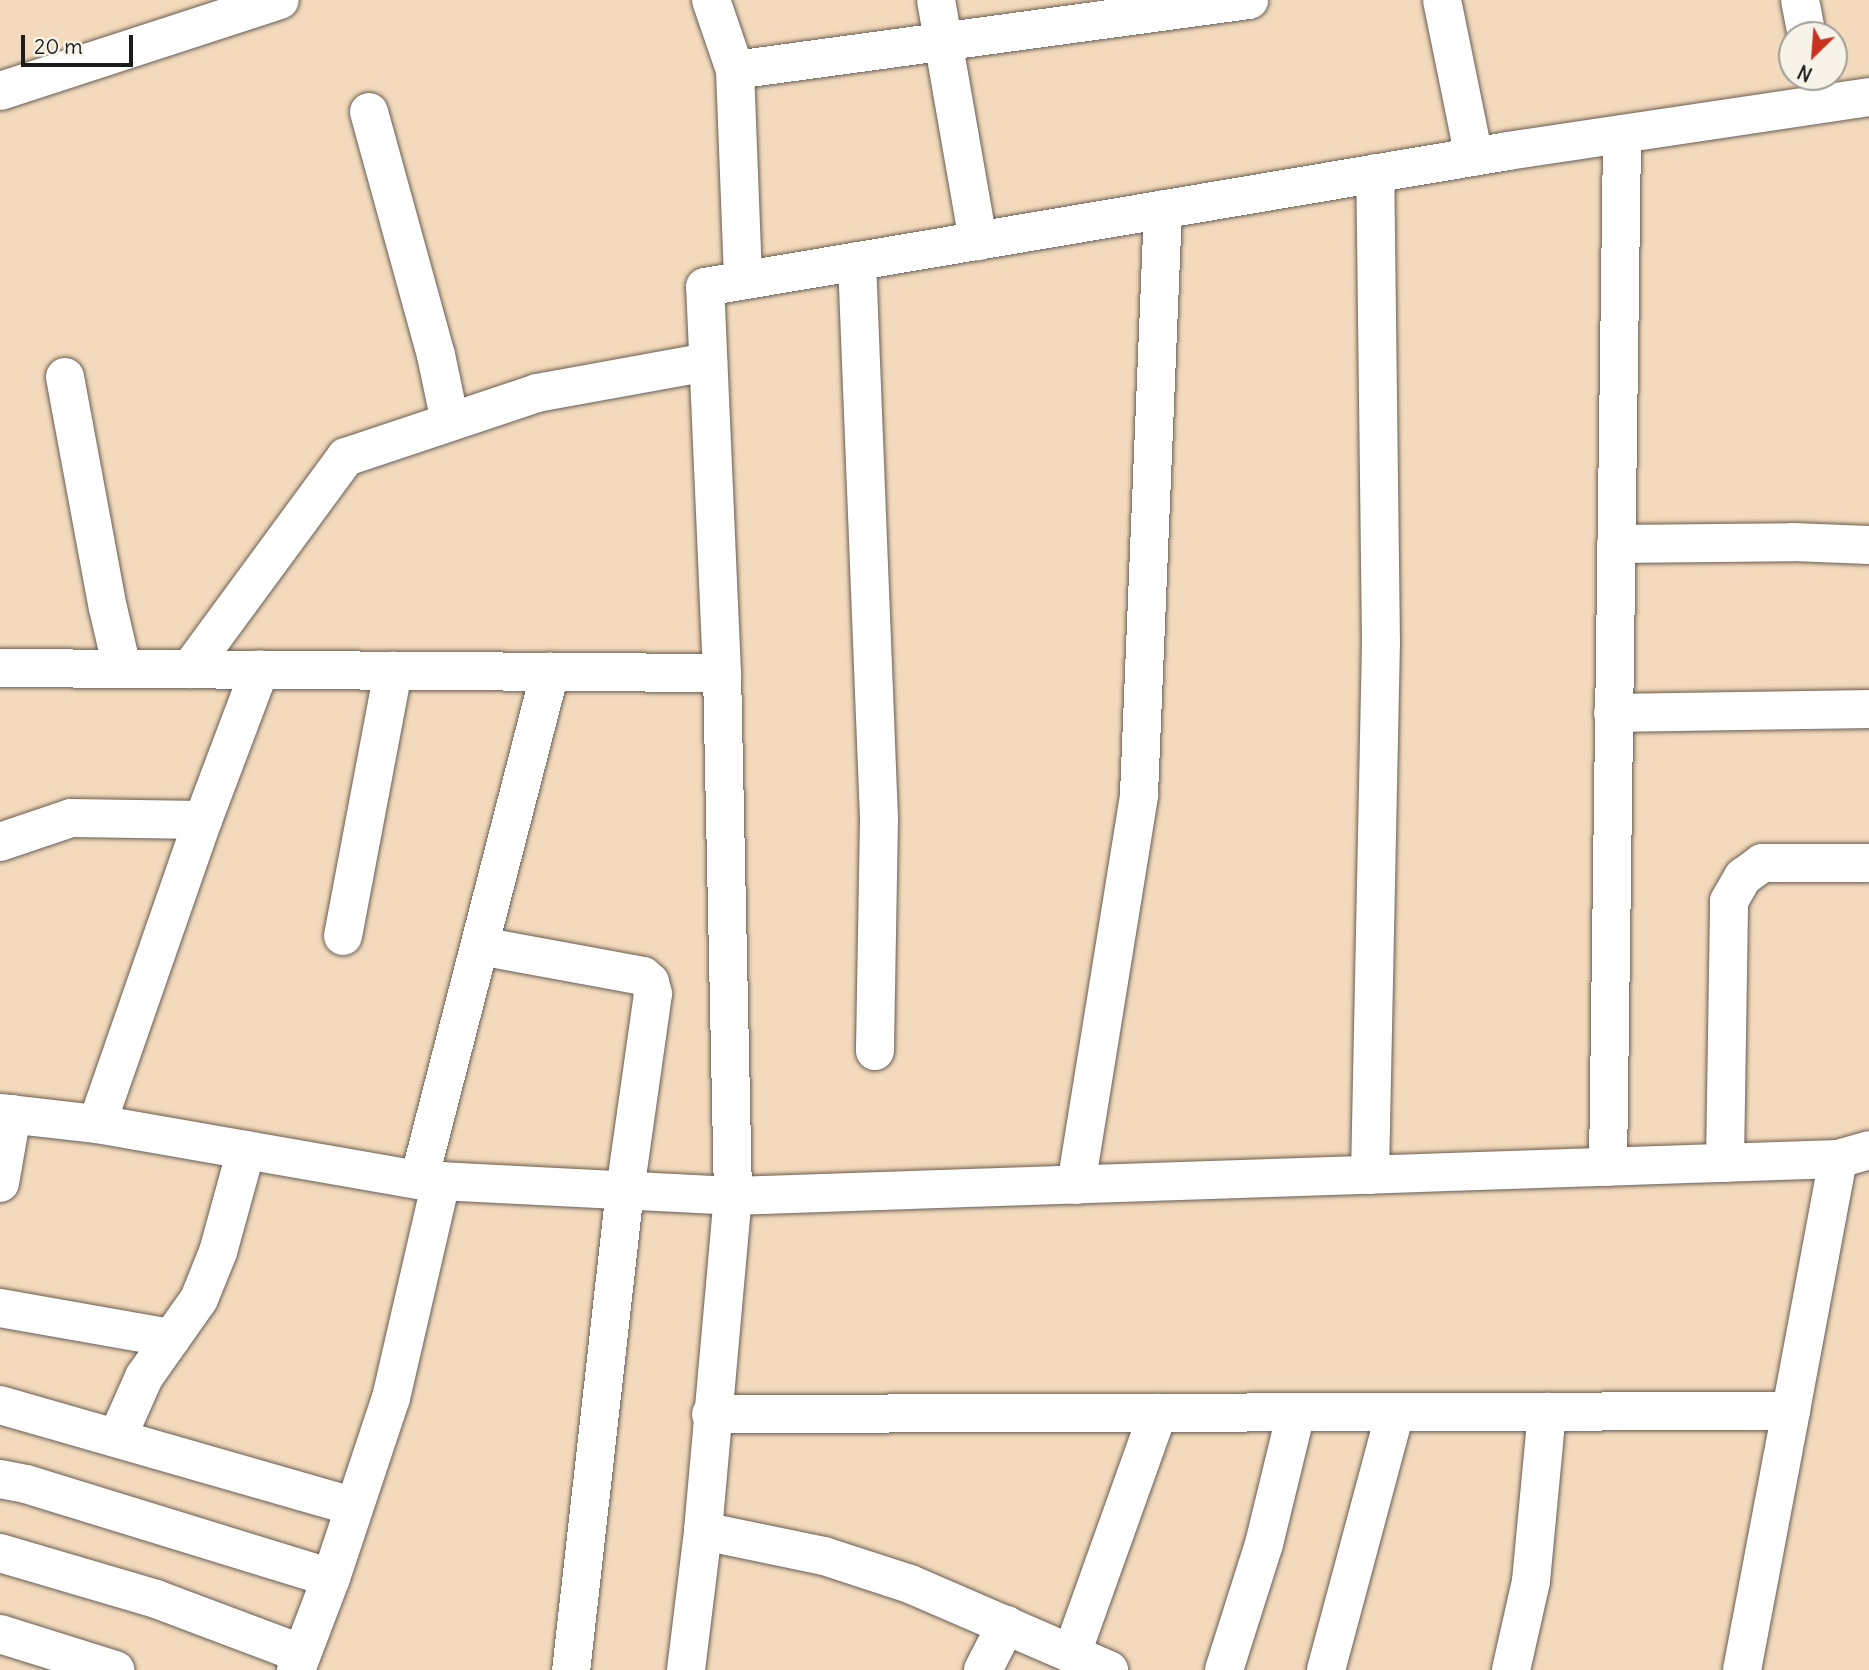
<!DOCTYPE html>
<html>
<head>
<meta charset="utf-8">
<style>
	body { margin:0 }
	#map { position:relative; width:1869px; height:1670px; overflow:hidden; background:#f4dabc; font-family:Delius,sans-serif }
	div>[style] { position:absolute }
	[style*='--x'] { left:calc(var(--x)*1px); top:calc(var(--y)*1px); width:calc(var(--w)*1px); rotate:calc(var(--a)*1deg) }
	.roads { filter:drop-shadow(0 0 2px #685e54) drop-shadow(0 0 2px #685e54) }
	.minor>* { height:38px; margin:-19px; padding:0 19px; transform-origin:19px; border-radius:19px; background:#fff }
	span { translate:-50% -50%; white-space:nowrap; text-align:center; line-height:1.15; -webkit-text-stroke:5px #f7f3e8; paint-order:stroke }
	.north { position:absolute; left:1778px; top:21px; width:70px; height:70px; box-sizing:border-box; background:#f7f3e8; border:2px solid #9f9d96; border-radius:50%; rotate:205deg; font-size:19px; font-weight:700; line-height:28px; text-align:center; color:#1c1c1c }
	.north::after { content:''; display:block; margin:auto; width:24px; height:32px; background:#c8321e; clip-path:polygon(50% 0,100% 100%,50% 72%,0 100%) }
	.scale { position:absolute; left:21px; top:35px; width:112px; height:32px; box-sizing:border-box; border:4px solid #1c1c1c; border-top:0; padding-left:9px; font-size:21px; line-height:24px; white-space:nowrap; color:#1c1c1c; -webkit-text-stroke:5px #f7f3e8; paint-order:stroke }
</style>
</head>
<body>
<div id="map">
	<div class="roads">
		<div class="minor">
			<i style="--x:711;--y:0;--w:74;--a:71.1"></i>
			<i style="--x:735;--y:70;--w:210;--a:87.8"></i>
			<i style="--x:936;--y:0;--w:245;--a:80.1"></i>
			<i style="--x:1442;--y:0;--w:160;--a:78.5"></i>
			<i style="--x:1800;--y:0;--w:36;--a:79"></i>
			<i style="--x:735;--y:70;--w:519;--a:-7.76"></i>
			<i style="--x:0;--y:91;--w:294;--a:-18"></i>
			<i style="--x:369;--y:112;--w:252;--a:74.6"></i>
			<i style="--x:436;--y:355;--w:68;--a:78.2"></i>
			<i style="--x:857;--y:261;--w:558;--a:87.74"></i>
			<i style="--x:879;--y:819;--w:232;--a:91"></i>
			<i style="--x:65;--y:377;--w:235;--a:79.5"></i>
			<i style="--x:108;--y:608;--w:62;--a:76.9"></i>
			<i style="--x:1616;--y:544;--w:177;--a:-0.6"></i>
			<i style="--x:1793;--y:542;--w:76;--a:2.3"></i>
			<i style="--x:0;--y:668;--w:722;--a:0.4"></i>
			<i style="--x:190;--y:669;--w:263;--a:-53.7"></i>
			<i style="--x:346;--y:457;--w:201;--a:-18.5"></i>
			<i style="--x:537;--y:393;--w:174;--a:-10.3"></i>
			<i style="--x:1613;--y:713;--w:256;--a:-0.9"></i>
			<i style="--x:0;--y:842;--w:75;--a:-18.7"></i>
			<i style="--x:71;--y:818;--w:132;--a:0.9"></i>
			<i style="--x:343;--y:936;--w:270;--a:-79.3"></i>
			<i style="--x:480;--y:946;--w:166;--a:10.4"></i>
			<i style="--x:643;--y:976;--w:9;--a:41"></i>
			<i style="--x:650;--y:982;--w:12;--a:76"></i>
			<i style="--x:653;--y:994;--w:198;--a:98.1"></i>
			<i style="--x:625;--y:1190;--w:483;--a:96.4"></i>
			<i style="--x:0;--y:1113;--w:98;--a:6.5"></i>
			<i style="--x:97;--y:1124;--w:327;--a:9.9"></i>
			<i style="--x:419;--y:1180;--w:314;--a:2.9"></i>
			<i style="--x:733;--y:1196;--w:1106;--a:-1.92"></i>
			<i style="--x:1838;--y:1159;--w:256;--a:100.6"></i>
			<i style="--x:97;--y:1124;--w:322;--a:-70.8"></i>
			<i style="--x:203;--y:820;--w:161;--a:-69.3"></i>
			<i style="--x:1838;--y:1159;--w:32;--a:-16"></i>
			<i style="--x:1725;--y:1163;--w:262;--a:-89.1"></i>
			<i style="--x:1729;--y:901;--w:28;--a:-60"></i>
			<i style="--x:1743;--y:877;--w:24;--a:-36"></i>
			<i style="--x:1762;--y:863;--w:107;--a:0"></i>
			<i style="--x:1608;--y:1167;--w:1033;--a:-89.22"></i>
			<i style="--x:1370;--y:1175;--w:532;--a:-88.82"></i>
			<i style="--x:1381;--y:643;--w:470;--a:-90.7"></i>
			<i style="--x:419;--y:1180;--w:525;--a:-75.54"></i>
			<i style="--x:0;--y:1183;--w:70;--a:-80.1"></i>
			<i style="--x:1076;--y:1185;--w:396;--a:-80.8"></i>
			<i style="--x:1139;--y:794;--w:585;--a:-87.65"></i>
			<i style="--x:0;--y:1308;--w:174;--a:10"></i>
			<i style="--x:0;--y:1405;--w:367;--a:16"></i>
			<i style="--x:711;--y:1414;--w:1080;--a:-0.16"></i>
			<i style="--x:1791;--y:1411;--w:264;--a:100.7"></i>
			<i style="--x:117;--y:1438;--w:67;--a:-66.1"></i>
			<i style="--x:144;--y:1377;--w:95;--a:-54.8"></i>
			<i style="--x:199;--y:1299;--w:51;--a:-68"></i>
			<i style="--x:218;--y:1252;--w:106;--a:-74.6"></i>
			<i style="--x:0;--y:1479;--w:26;--a:11"></i>
			<i style="--x:26;--y:1484;--w:319;--a:17.1"></i>
			<i style="--x:703;--y:1531;--w:124;--a:11.7"></i>
			<i style="--x:824;--y:1556;--w:90;--a:18"></i>
			<i style="--x:910;--y:1584;--w:217;--a:23.4"></i>
			<i style="--x:0;--y:1553;--w:163;--a:16.4"></i>
			<i style="--x:156;--y:1599;--w:156;--a:20.6"></i>
			<i style="--x:0;--y:1634;--w:121;--a:17.4"></i>
			<i style="--x:1072;--y:1653;--w:255;--a:-70.3"></i>
			<i style="--x:296;--y:1670;--w:98;--a:-69.2"></i>
			<i style="--x:331;--y:1578;--w:190;--a:-71.6"></i>
			<i style="--x:391;--y:1398;--w:223;--a:-77"></i>
			<i style="--x:686;--y:1670;--w:140;--a:-83"></i>
			<i style="--x:703;--y:1531;--w:336;--a:-84.9"></i>
			<i style="--x:733;--y:1196;--w:523;--a:-91.2"></i>
			<i style="--x:722;--y:673;--w:386;--a:-92.5"></i>
			<i style="--x:705;--y:287;--w:814;--a:-9.61"></i>
			<i style="--x:1508;--y:151;--w:365;--a:-8.5"></i>
			<i style="--x:983;--y:1670;--w:51;--a:-62.9"></i>
			<i style="--x:1224;--y:1670;--w:132;--a:-72.4"></i>
			<i style="--x:1264;--y:1544;--w:135;--a:-76.3"></i>
			<i style="--x:1326;--y:1670;--w:266;--a:-75"></i>
			<i style="--x:1511;--y:1670;--w:91;--a:-77.3"></i>
			<i style="--x:1531;--y:1581;--w:170;--a:-84.6"></i>
		</div>
	</div>
	<div class="north">N</div>
	<div class="scale">20 m</div>
</div>
</body>
</html>
